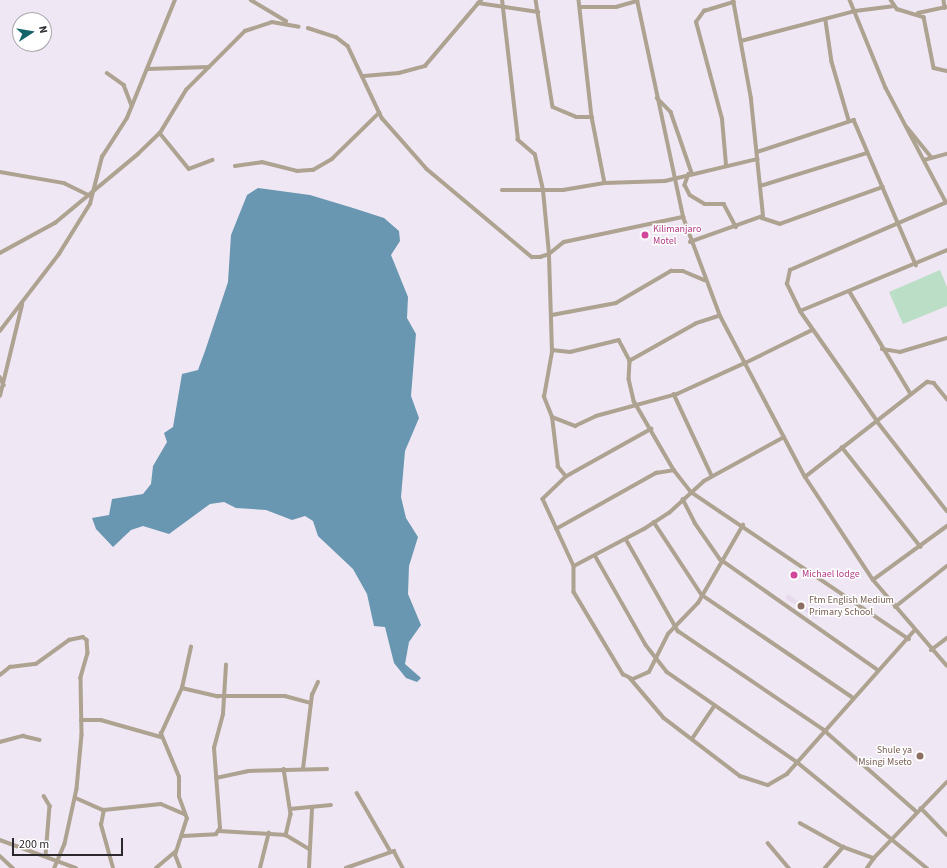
<!DOCTYPE html>
<html>
<head>
<meta charset="utf-8">
<style>
	body { margin:0 }
	#map { position:relative; width:947px; height:868px; overflow:hidden; background:#efe7f3; font-family:"Source Sans 3",sans-serif }
	div>[style] { position:absolute }
	[style*='--x'] { left:calc(var(--x)*1px); top:calc(var(--y)*1px); width:calc(var(--w)*1px); rotate:calc(var(--a)*1deg) }
	.built>* { inset:0; background:#e6daec }
	.green>* { inset:0; background:#bbdec6 }
	.water>* { inset:0; background:#6997b1 }
	.minor>* { height:3.5px; margin:-1.75px; padding:0 1.75px; transform-origin:1.75px; border-radius:1.75px; background:#aea291 }
	.tertiary>* { height:4px; margin:-2px; padding:0 2px; transform-origin:2px; border-radius:2px; background:#aea291 }
	.dots>* { width:11px; height:11px; translate:-50% -50%; box-sizing:border-box; border:2px solid #fff; border-radius:50% }
	span { translate:-50% -50%; white-space:nowrap; text-align:center; line-height:1.15; -webkit-text-stroke:3px #fff; paint-order:stroke }
	.hotel-label { font-size:10px; color:#b23c85 }
	.left { translate:0 -50%; text-align:left }
	.education-label { font-size:10px; color:#785e54 }
	.right { translate:-100% -50%; text-align:right }
	.north { position:absolute; left:12px; top:12px; width:40px; height:40px; box-sizing:border-box; background:#fff; border:1px solid #aaa9ab; border-radius:50%; rotate:78deg; font-size:11px; font-weight:700; line-height:16px; text-align:center; color:#2b282d }
	.north::after { content:''; display:block; margin:auto; width:14px; height:18px; background:#15646a; clip-path:polygon(50% 0,100% 100%,50% 72%,0 100%) }
	.scale { position:absolute; left:12px; top:838px; width:111px; height:18px; box-sizing:border-box; border:2px solid #2b282d; border-top:0; padding-left:5px; font-size:12px; line-height:14px; white-space:nowrap; color:#2b282d; -webkit-text-stroke:3px #fff; paint-order:stroke }
</style>
</head>
<body>
<div id="map">
	<div class="built">
		<i style="clip-path:polygon(788px 594px,815px 613px,820px 605px,824px 608px,816px 619px,785px 598px)"></i>
	</div>
	<div class="green">
		<i style="clip-path:polygon(940px 270px,947px 287px,947px 306px,903px 324px,889px 292px)"></i>
	</div>
	<div class="water">
		<i style="clip-path:polygon(258px 188px,310px 195px,353px 208px,384px 218px,399px 231px,400px 241px,391px 255px,408px 297px,407px 318px,416px 334px,411px 396px,419px 418px,405px 451px,401px 497px,406px 518px,418px 537px,409px 566px,408px 594px,421px 625px,409px 642px,405px 664px,421px 678px,417px 682px,406px 678px,394px 663px,385px 627px,374px 626px,367px 594px,353px 569px,318px 536px,313px 521px,305px 516px,292px 520px,266px 510px,236px 508px,224px 502px,210px 504px,169px 534px,143px 526px,131px 530px,113px 547px,96px 529px,92px 518px,109px 515px,112px 499px,143px 494px,151px 484px,153px 466px,167px 442px,164px 433px,173px 427px,182px 374px,198px 370px,205px 351px,228px 282px,231px 235px,247px 195px)"></i>
	</div>
	<div class="minor">
		<i style="--x:251;--y:0;--w:41;--a:31"></i>
		<i style="--x:536;--y:0;--w:108;--a:81"></i>
		<i style="--x:553;--y:107;--w:25;--a:23"></i>
		<i style="--x:576;--y:117;--w:16;--a:0"></i>
		<i style="--x:579;--y:0;--w:118;--a:83.7"></i>
		<i style="--x:592;--y:117;--w:67;--a:78.9"></i>
		<i style="--x:850;--y:0;--w:95;--a:67.8"></i>
		<i style="--x:886;--y:88;--w:129;--a:62.2"></i>
		<i style="--x:891;--y:0;--w:11;--a:56"></i>
		<i style="--x:897;--y:9;--w:28;--a:17"></i>
		<i style="--x:924;--y:17;--w:52;--a:78.9"></i>
		<i style="--x:934;--y:68;--w:13;--a:13"></i>
		<i style="--x:944;--y:0;--w:8;--a:83"></i>
		<i style="--x:478;--y:3;--w:61;--a:8.5"></i>
		<i style="--x:581;--y:7;--w:35;--a:0"></i>
		<i style="--x:616;--y:7;--w:22;--a:-16"></i>
		<i style="--x:918;--y:13;--w:30;--a:-12"></i>
		<i style="--x:826;--y:21;--w:41;--a:81.7"></i>
		<i style="--x:832;--y:62;--w:60;--a:73.7"></i>
		<i style="--x:308;--y:28;--w:29;--a:18"></i>
		<i style="--x:336;--y:37;--w:15;--a:37"></i>
		<i style="--x:348;--y:46;--w:80;--a:64.7"></i>
		<i style="--x:382;--y:118;--w:68;--a:48.6"></i>
		<i style="--x:427;--y:169;--w:137;--a:40"></i>
		<i style="--x:532;--y:257;--w:8;--a:0"></i>
		<i style="--x:540;--y:257;--w:9;--a:-18"></i>
		<i style="--x:549;--y:254;--w:64;--a:-95.4"></i>
		<i style="--x:543;--y:190;--w:36;--a:-103"></i>
		<i style="--x:535;--y:155;--w:23;--a:-139"></i>
		<i style="--x:518;--y:140;--w:141;--a:-96.5"></i>
		<i style="--x:741;--y:41;--w:118;--a:-14.7"></i>
		<i style="--x:855;--y:11;--w:38;--a:-7"></i>
		<i style="--x:147;--y:69;--w:62;--a:-1.8"></i>
		<i style="--x:107;--y:73;--w:21;--a:35"></i>
		<i style="--x:124;--y:85;--w:22;--a:69"></i>
		<i style="--x:364;--y:76;--w:35;--a:-5"></i>
		<i style="--x:399;--y:73;--w:27;--a:-15"></i>
		<i style="--x:425;--y:66;--w:87;--a:-49.7"></i>
		<i style="--x:657;--y:98;--w:20;--a:45"></i>
		<i style="--x:671;--y:112;--w:65;--a:71"></i>
		<i style="--x:907;--y:127;--w:38;--a:51"></i>
		<i style="--x:160;--y:133;--w:46;--a:51.1"></i>
		<i style="--x:189;--y:169;--w:25;--a:-21"></i>
		<i style="--x:757;--y:152;--w:102;--a:-18.3"></i>
		<i style="--x:854;--y:120;--w:158;--a:66.8"></i>
		<i style="--x:924;--y:160;--w:24;--a:-15"></i>
		<i style="--x:726;--y:165;--w:46;--a:-95"></i>
		<i style="--x:722;--y:119;--w:100;--a:-105"></i>
		<i style="--x:696;--y:22;--w:14;--a:-54"></i>
		<i style="--x:704;--y:11;--w:31;--a:-17"></i>
		<i style="--x:235;--y:166;--w:27;--a:-8"></i>
		<i style="--x:262;--y:162;--w:36;--a:14"></i>
		<i style="--x:297;--y:171;--w:16;--a:-4"></i>
		<i style="--x:313;--y:170;--w:22;--a:-30"></i>
		<i style="--x:332;--y:159;--w:66;--a:-44.4"></i>
		<i style="--x:0;--y:172;--w:65;--a:9.8"></i>
		<i style="--x:64;--y:183;--w:28;--a:26"></i>
		<i style="--x:689;--y:174;--w:12;--a:110"></i>
		<i style="--x:685;--y:185;--w:11;--a:63"></i>
		<i style="--x:690;--y:195;--w:17;--a:31"></i>
		<i style="--x:705;--y:204;--w:19;--a:0"></i>
		<i style="--x:724;--y:204;--w:26;--a:62"></i>
		<i style="--x:760;--y:186;--w:112;--a:-17.1"></i>
		<i style="--x:502;--y:190;--w:61;--a:0"></i>
		<i style="--x:563;--y:190;--w:43;--a:-9.5"></i>
		<i style="--x:605;--y:183;--w:60;--a:-1.9"></i>
		<i style="--x:665;--y:181;--w:95;--a:-13.4"></i>
		<i style="--x:762;--y:218;--w:19;--a:18"></i>
		<i style="--x:780;--y:224;--w:109;--a:-19.8"></i>
		<i style="--x:690;--y:242;--w:77;--a:-19.6"></i>
		<i style="--x:763;--y:216;--w:118;--a:-95.9"></i>
		<i style="--x:751;--y:99;--w:101;--a:-100.3"></i>
		<i style="--x:0;--y:253;--w:63;--a:-28.6"></i>
		<i style="--x:55;--y:223;--w:108;--a:-39.7"></i>
		<i style="--x:138;--y:154;--w:30;--a:-44"></i>
		<i style="--x:160;--y:133;--w:50;--a:-58.8"></i>
		<i style="--x:186;--y:90;--w:83;--a:-45"></i>
		<i style="--x:245;--y:31;--w:28;--a:-18"></i>
		<i style="--x:272;--y:22;--w:27;--a:10"></i>
		<i style="--x:850;--y:292;--w:119;--a:59.1"></i>
		<i style="--x:800;--y:311;--w:30;--a:-116"></i>
		<i style="--x:787;--y:284;--w:14;--a:-78"></i>
		<i style="--x:790;--y:270;--w:171;--a:-23.4"></i>
		<i style="--x:552;--y:315;--w:65;--a:-10.6"></i>
		<i style="--x:616;--y:303;--w:64;--a:-30.2"></i>
		<i style="--x:671;--y:271;--w:12;--a:0"></i>
		<i style="--x:683;--y:271;--w:23;--a:23"></i>
		<i style="--x:720;--y:316;--w:25;--a:162"></i>
		<i style="--x:696;--y:324;--w:76;--a:150.7"></i>
		<i style="--x:630;--y:361;--w:18;--a:93"></i>
		<i style="--x:629;--y:379;--w:23;--a:77"></i>
		<i style="--x:634;--y:401;--w:80;--a:59.9"></i>
		<i style="--x:674;--y:470;--w:28;--a:52"></i>
		<i style="--x:691;--y:492;--w:263;--a:34"></i>
		<i style="--x:0;--y:331;--w:97;--a:-52.5"></i>
		<i style="--x:59;--y:254;--w:59;--a:-58.2"></i>
		<i style="--x:90;--y:204;--w:49;--a:-75.7"></i>
		<i style="--x:102;--y:157;--w:46;--a:-57.3"></i>
		<i style="--x:127;--y:118;--w:127;--a:-67.9"></i>
		<i style="--x:882;--y:349;--w:18;--a:9"></i>
		<i style="--x:900;--y:352;--w:49;--a:-16.6"></i>
		<i style="--x:552;--y:350;--w:18;--a:6"></i>
		<i style="--x:570;--y:352;--w:50;--a:-13.8"></i>
		<i style="--x:619;--y:340;--w:24;--a:62"></i>
		<i style="--x:0;--y:377;--w:9;--a:63"></i>
		<i style="--x:674;--y:394;--w:90;--a:65.1"></i>
		<i style="--x:0;--y:396;--w:94;--a:-76.4"></i>
		<i style="--x:552;--y:417;--w:25;--a:21"></i>
		<i style="--x:575;--y:426;--w:23;--a:-25"></i>
		<i style="--x:596;--y:416;--w:84;--a:-15.2"></i>
		<i style="--x:677;--y:394;--w:75;--a:-24.5"></i>
		<i style="--x:877;--y:421;--w:114;--a:52.1"></i>
		<i style="--x:652;--y:429;--w:98;--a:150.8"></i>
		<i style="--x:566;--y:477;--w:32;--a:136"></i>
		<i style="--x:543;--y:499;--w:74;--a:65.2"></i>
		<i style="--x:574;--y:566;--w:26;--a:90"></i>
		<i style="--x:574;--y:592;--w:96;--a:59.1"></i>
		<i style="--x:623;--y:674;--w:11;--a:27"></i>
		<i style="--x:633;--y:679;--w:17;--a:-24"></i>
		<i style="--x:649;--y:672;--w:42;--a:-63.4"></i>
		<i style="--x:668;--y:634;--w:43;--a:-45.9"></i>
		<i style="--x:698;--y:603;--w:90;--a:-60"></i>
		<i style="--x:842;--y:447;--w:127;--a:51.7"></i>
		<i style="--x:566;--y:477;--w:13;--a:-129"></i>
		<i style="--x:558;--y:467;--w:50;--a:-96.8"></i>
		<i style="--x:552;--y:417;--w:22;--a:-112"></i>
		<i style="--x:544;--y:397;--w:46;--a:-79.9"></i>
		<i style="--x:552;--y:352;--w:98;--a:-91.8"></i>
		<i style="--x:549;--y:254;--w:19;--a:-39"></i>
		<i style="--x:564;--y:242;--w:122;--a:-11.9"></i>
		<i style="--x:805;--y:477;--w:155;--a:-37.9"></i>
		<i style="--x:927;--y:382;--w:7;--a:8"></i>
		<i style="--x:934;--y:383;--w:21;--a:51"></i>
		<i style="--x:683;--y:499;--w:27;--a:63"></i>
		<i style="--x:695;--y:523;--w:44;--a:55.2"></i>
		<i style="--x:720;--y:559;--w:193;--a:35.1"></i>
		<i style="--x:654;--y:522;--w:87;--a:56.7"></i>
		<i style="--x:702;--y:595;--w:181;--a:34.2"></i>
		<i style="--x:556;--y:529;--w:115;--a:-29.2"></i>
		<i style="--x:656;--y:473;--w:18;--a:-9"></i>
		<i style="--x:626;--y:539;--w:106;--a:60.5"></i>
		<i style="--x:678;--y:631;--w:176;--a:34.1"></i>
		<i style="--x:824;--y:730;--w:124;--a:41.4"></i>
		<i style="--x:596;--y:557;--w:101;--a:60.4"></i>
		<i style="--x:646;--y:645;--w:34;--a:52"></i>
		<i style="--x:667;--y:672;--w:158;--a:34.7"></i>
		<i style="--x:797;--y:762;--w:168;--a:39.2"></i>
		<i style="--x:574;--y:566;--w:79;--a:-27.9"></i>
		<i style="--x:644;--y:529;--w:30;--a:-33"></i>
		<i style="--x:669;--y:513;--w:47;--a:-42.4"></i>
		<i style="--x:704;--y:481;--w:91;--a:-28.8"></i>
		<i style="--x:873;--y:580;--w:92;--a:-36.1"></i>
		<i style="--x:895;--y:607;--w:66;--a:-38.3"></i>
		<i style="--x:0;--y:675;--w:13;--a:-39"></i>
		<i style="--x:10;--y:667;--w:26;--a:-7"></i>
		<i style="--x:36;--y:664;--w:41;--a:-36"></i>
		<i style="--x:69;--y:640;--w:14;--a:-12"></i>
		<i style="--x:83;--y:637;--w:5;--a:37"></i>
		<i style="--x:87;--y:640;--w:13;--a:86"></i>
		<i style="--x:88;--y:653;--w:26;--a:106"></i>
		<i style="--x:81;--y:678;--w:57;--a:89"></i>
		<i style="--x:82;--y:735;--w:54;--a:95.3"></i>
		<i style="--x:77;--y:789;--w:56;--a:102.3"></i>
		<i style="--x:65;--y:844;--w:26;--a:113"></i>
		<i style="--x:630;--y:678;--w:52;--a:49.6"></i>
		<i style="--x:664;--y:718;--w:96;--a:37.3"></i>
		<i style="--x:740;--y:776;--w:29;--a:18"></i>
		<i style="--x:768;--y:785;--w:22;--a:-30"></i>
		<i style="--x:787;--y:774;--w:191;--a:-48.4"></i>
		<i style="--x:182;--y:688;--w:37;--a:13"></i>
		<i style="--x:218;--y:696;--w:67;--a:0"></i>
		<i style="--x:285;--y:696;--w:27;--a:15"></i>
		<i style="--x:81;--y:720;--w:20;--a:0"></i>
		<i style="--x:101;--y:720;--w:62;--a:15.8"></i>
		<i style="--x:692;--y:739;--w:40;--a:-56"></i>
		<i style="--x:0;--y:742;--w:24;--a:-15"></i>
		<i style="--x:23;--y:736;--w:17;--a:13"></i>
		<i style="--x:284;--y:769;--w:46;--a:81.2"></i>
		<i style="--x:291;--y:814;--w:22;--a:103"></i>
		<i style="--x:303;--y:769;--w:75;--a:-83.1"></i>
		<i style="--x:312;--y:695;--w:14;--a:-65"></i>
		<i style="--x:216;--y:778;--w:33;--a:-12"></i>
		<i style="--x:248;--y:771;--w:79;--a:-1.5"></i>
		<i style="--x:357;--y:793;--w:68;--a:60"></i>
		<i style="--x:44;--y:796;--w:12;--a:59"></i>
		<i style="--x:50;--y:806;--w:50;--a:94.6"></i>
		<i style="--x:76;--y:798;--w:30;--a:24"></i>
		<i style="--x:921;--y:808;--w:37;--a:46"></i>
		<i style="--x:290;--y:809;--w:41;--a:-5.6"></i>
		<i style="--x:800;--y:823;--w:49;--a:29.2"></i>
		<i style="--x:843;--y:847;--w:33;--a:20"></i>
		<i style="--x:874;--y:858;--w:105;--a:-46.2"></i>
		<i style="--x:219;--y:831;--w:67;--a:3.4"></i>
		<i style="--x:286;--y:835;--w:27;--a:31"></i>
		<i style="--x:183;--y:836;--w:33;--a:-3"></i>
		<i style="--x:216;--y:834;--w:7;--a:-56"></i>
		<i style="--x:220;--y:828;--w:80;--a:-94.3"></i>
		<i style="--x:214;--y:748;--w:35;--a:-75"></i>
		<i style="--x:223;--y:714;--w:49;--a:-86.5"></i>
		<i style="--x:0;--y:840;--w:81;--a:20.2"></i>
		<i style="--x:768;--y:843;--w:33;--a:50"></i>
		<i style="--x:0;--y:856;--w:18;--a:43"></i>
		<i style="--x:113;--y:868;--w:45;--a:-105.6"></i>
		<i style="--x:101;--y:825;--w:15;--a:-79"></i>
		<i style="--x:104;--y:810;--w:57;--a:-6"></i>
		<i style="--x:161;--y:804;--w:26;--a:23"></i>
		<i style="--x:156;--y:868;--w:25;--a:-40"></i>
		<i style="--x:180;--y:868;--w:14;--a:-111"></i>
		<i style="--x:175;--y:855;--w:38;--a:-72"></i>
		<i style="--x:187;--y:819;--w:23;--a:-110"></i>
		<i style="--x:179;--y:797;--w:20;--a:-90"></i>
		<i style="--x:179;--y:777;--w:47;--a:-112.7"></i>
		<i style="--x:161;--y:734;--w:51;--a:-65.5"></i>
		<i style="--x:182;--y:688;--w:42;--a:-77.6"></i>
		<i style="--x:260;--y:868;--w:36;--a:-76"></i>
		<i style="--x:309;--y:868;--w:60;--a:-87.1"></i>
		<i style="--x:346;--y:868;--w:51;--a:-19.5"></i>
		<i style="--x:394;--y:851;--w:19;--a:62"></i>
		<i style="--x:825;--y:868;--w:28;--a:-49"></i>
		<i style="--x:867;--y:868;--w:12;--a:-55"></i>
	</div>
	<div class="tertiary">
		<i style="--x:637;--y:0;--w:222;--a:78"></i>
		<i style="--x:683;--y:217;--w:106;--a:69.5"></i>
		<i style="--x:720;--y:316;--w:182;--a:62.2"></i>
		<i style="--x:805;--y:477;--w:123;--a:56.6"></i>
		<i style="--x:873;--y:580;--w:113;--a:49.3"></i>
		<i style="--x:745;--y:363;--w:75;--a:-26.2"></i>
		<i style="--x:877;--y:421;--w:134;--a:-125"></i>
		<i style="--x:800;--y:311;--w:159;--a:-22.5"></i>
		<i style="--x:931;--y:650;--w:20;--a:-37"></i>
	</div>
	<div class="dots">
		<i style="left:645px;top:235px;background:#d1479c"></i>
		<i style="left:794px;top:575px;background:#d1479c"></i>
		<i style="left:801px;top:606px;background:#8d6e63"></i>
		<i style="left:920px;top:756px;background:#8d6e63"></i>
	</div>
	<div class="hotel-label">
		<span class="left" style="left:653px;top:235px">Kilimanjaro<br>Motel</span>
		<span class="left" style="left:802px;top:575px">Michael lodge</span>
	</div>
	<div class="education-label">
		<span class="left" style="left:809px;top:606px">Ftm English Medium<br>Primary School</span>
		<span class="right" style="left:912px;top:756px">Shule ya<br>Msingi Mseto</span>
	</div>
	<div class="north">N</div>
	<div class="scale">200 m</div>
</div>
</body>
</html>
